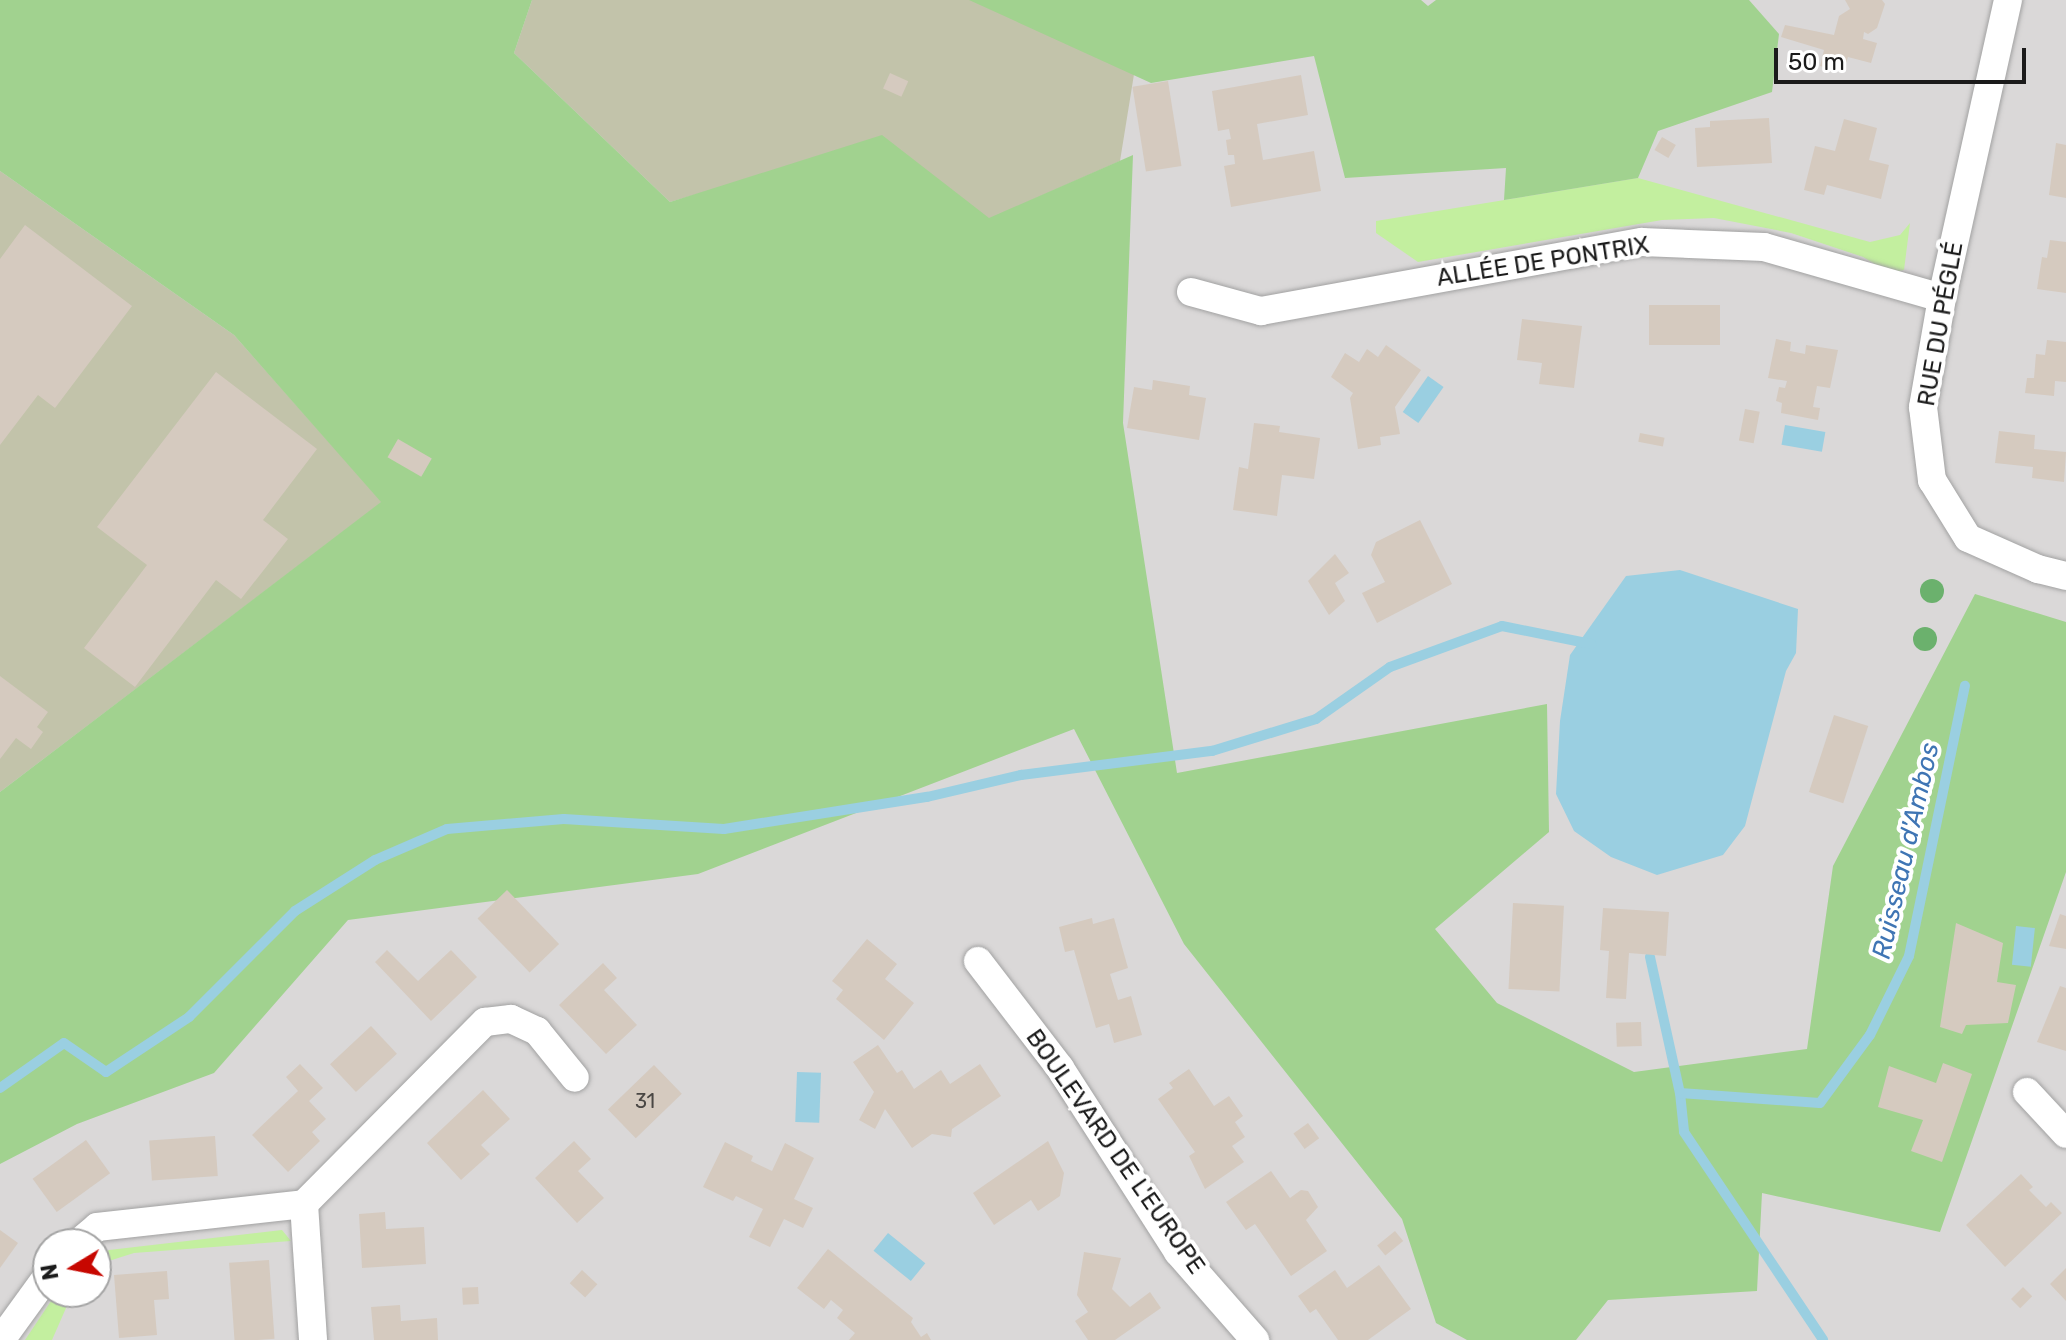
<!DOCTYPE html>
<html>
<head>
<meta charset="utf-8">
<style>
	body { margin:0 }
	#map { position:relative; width:2066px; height:1340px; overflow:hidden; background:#eeeadf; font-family:Rubik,sans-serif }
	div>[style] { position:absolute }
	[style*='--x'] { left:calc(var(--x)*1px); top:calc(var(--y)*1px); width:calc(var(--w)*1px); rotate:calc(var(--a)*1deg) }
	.residential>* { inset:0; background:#dad8d8 }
	.construction>* { inset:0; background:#c2c3aa }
	.grass>* { inset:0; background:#c3ef9f }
	.forest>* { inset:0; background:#a1d28f }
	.water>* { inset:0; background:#9acfe1; transform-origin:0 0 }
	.stream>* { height:10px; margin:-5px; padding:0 5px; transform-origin:5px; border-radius:5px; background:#9acfe1 }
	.building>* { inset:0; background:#d5cabf; transform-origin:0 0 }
	.roads { filter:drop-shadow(0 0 2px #a2a2a2) drop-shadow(0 0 2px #a2a2a2) }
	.street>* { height:28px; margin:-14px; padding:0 14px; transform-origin:14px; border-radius:14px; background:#fff }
	.trees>* { width:24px; height:24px; margin:-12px; border-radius:50%; background:#6bb16d }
	span { translate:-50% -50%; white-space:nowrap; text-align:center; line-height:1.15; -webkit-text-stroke:8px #fff; paint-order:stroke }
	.number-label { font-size:20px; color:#4a4744 }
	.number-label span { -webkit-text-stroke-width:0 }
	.street-label { font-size:24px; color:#1b1b1b }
	.water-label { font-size:26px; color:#3f75b4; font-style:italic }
	.north { position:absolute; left:32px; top:1228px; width:80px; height:80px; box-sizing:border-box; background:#fff; border:2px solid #a4a4a4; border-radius:50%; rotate:260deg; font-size:22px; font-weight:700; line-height:32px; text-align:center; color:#1b1b1b }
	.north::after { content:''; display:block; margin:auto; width:28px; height:36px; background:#c70700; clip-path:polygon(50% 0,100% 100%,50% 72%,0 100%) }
	.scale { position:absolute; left:1774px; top:48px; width:252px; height:36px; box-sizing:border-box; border:4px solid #1b1b1b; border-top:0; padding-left:10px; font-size:24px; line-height:28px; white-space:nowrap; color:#1b1b1b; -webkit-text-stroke:6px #fff; paint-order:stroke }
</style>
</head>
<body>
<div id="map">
	<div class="residential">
		<i style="clip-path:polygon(evenodd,0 0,2066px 0,2066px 1340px,0 1340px,0 0,48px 1244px,96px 1244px,96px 1292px,48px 1292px,48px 1244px)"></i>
	</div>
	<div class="construction">
		<i style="clip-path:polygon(532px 0,1146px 0,1120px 161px,989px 219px,886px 139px,670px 202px,514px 53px)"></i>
		<i style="clip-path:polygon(0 171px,234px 335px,382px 502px,0 792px)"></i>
	</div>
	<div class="grass">
		<i style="clip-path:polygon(1638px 178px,1870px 242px,1900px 235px,1910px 223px,1904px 270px,1890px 273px,1863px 257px,1791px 233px,1714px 218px,1662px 220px,1418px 262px,1376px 233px,1376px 221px)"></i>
		<i style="clip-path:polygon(282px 1230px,291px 1241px,134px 1253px,96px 1265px,96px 1258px,109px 1250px)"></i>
		<i style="clip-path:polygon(57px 1292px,73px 1292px,52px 1340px,25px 1340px)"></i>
	</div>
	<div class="forest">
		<i style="clip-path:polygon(0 0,532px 0,514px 53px,670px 202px,882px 135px,989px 218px,1133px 155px,1123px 423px,1177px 773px,1547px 704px,1549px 832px,1435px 929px,1497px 1003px,1634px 1072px,1807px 1049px,1833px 866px,1975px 594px,2066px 622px,2066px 872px,1940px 1232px,1762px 1193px,1757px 1291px,1608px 1300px,1576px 1340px,1467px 1340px,1436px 1323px,1402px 1219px,1184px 944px,1074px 729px,698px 874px,348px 920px,214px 1073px,77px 1124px,0 1164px,0 792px,381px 502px,234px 335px,0 171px)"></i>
		<i style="clip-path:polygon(969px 0,1421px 0,1428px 6px,1436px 0,1749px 0,1779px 34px,1772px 92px,1658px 131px,1638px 178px,1504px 200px,1506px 168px,1345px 178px,1314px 56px,1151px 83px)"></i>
	</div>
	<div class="water">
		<i style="left:1428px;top:376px;width:19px;height:44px;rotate:35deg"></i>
		<i style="left:1785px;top:425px;width:41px;height:20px;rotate:10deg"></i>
		<i style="clip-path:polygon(1680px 570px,1798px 609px,1796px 653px,1786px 671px,1745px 826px,1723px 855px,1657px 875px,1611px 857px,1574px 831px,1556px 794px,1560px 721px,1570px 655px,1626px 576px)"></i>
		<i style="left:2016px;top:926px;width:19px;height:39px;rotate:6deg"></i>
		<i style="left:797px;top:1072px;width:24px;height:50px;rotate:2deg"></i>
		<i style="left:888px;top:1233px;width:48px;height:23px;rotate:39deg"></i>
	</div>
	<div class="stream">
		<i style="--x:1650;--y:957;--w:139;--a:77.6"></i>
		<i style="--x:1680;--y:1093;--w:39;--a:84"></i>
		<i style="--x:1684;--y:1132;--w:250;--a:56.2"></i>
		<i style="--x:0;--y:1088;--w:78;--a:-35.1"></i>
		<i style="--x:64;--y:1043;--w:51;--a:34.6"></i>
		<i style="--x:106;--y:1072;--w:100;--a:-33.5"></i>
		<i style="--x:189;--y:1017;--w:150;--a:-45"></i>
		<i style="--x:295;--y:911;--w:95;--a:-32.5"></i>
		<i style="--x:375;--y:860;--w:78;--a:-23.3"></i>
		<i style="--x:447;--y:829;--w:117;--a:-4.9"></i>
		<i style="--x:564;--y:819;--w:160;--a:3.6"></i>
		<i style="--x:724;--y:829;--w:206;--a:-9"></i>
		<i style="--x:927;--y:797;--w:97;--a:-13.2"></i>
		<i style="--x:1021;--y:775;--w:193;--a:-7.2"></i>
		<i style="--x:1212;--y:751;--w:109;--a:-17.1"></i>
		<i style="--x:1316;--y:719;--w:90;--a:-35.1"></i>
		<i style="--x:1390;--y:667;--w:119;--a:-20.1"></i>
		<i style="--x:1502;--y:626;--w:91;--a:11.4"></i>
		<i style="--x:1680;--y:1093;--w:140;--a:4.1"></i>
		<i style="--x:1820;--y:1103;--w:84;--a:-53.7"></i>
		<i style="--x:1870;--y:1035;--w:88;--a:-63.7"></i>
		<i style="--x:1909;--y:956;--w:276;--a:-78.3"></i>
	</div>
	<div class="building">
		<i style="clip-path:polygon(1845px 0,1882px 0,1885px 4px,1877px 28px,1868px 34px,1864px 32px,1863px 39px,1877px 43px,1871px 63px,1848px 57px,1843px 72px,1820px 66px,1824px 50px,1781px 37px,1785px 25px,1834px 35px,1839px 16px,1850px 9px)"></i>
		<i style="left:890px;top:73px;width:20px;height:17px;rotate:24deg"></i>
		<i style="clip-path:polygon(1301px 75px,1308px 115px,1257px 124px,1263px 160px,1314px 151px,1321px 191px,1231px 207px,1224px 166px,1235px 164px,1234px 155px,1228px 155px,1226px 140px,1231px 139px,1229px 129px,1218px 131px,1212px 91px)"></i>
		<i style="left:1168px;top:81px;width:86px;height:36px;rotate:81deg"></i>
		<i style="clip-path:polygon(1769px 118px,1772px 163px,1697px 167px,1695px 128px,1710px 127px,1710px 121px)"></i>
		<i style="clip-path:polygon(1844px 119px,1877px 128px,1869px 160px,1889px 165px,1881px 199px,1827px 185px,1824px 195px,1804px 190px,1815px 146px,1835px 151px)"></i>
		<i style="left:1662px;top:137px;width:16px;height:15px;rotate:30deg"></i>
		<i style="clip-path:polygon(2056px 143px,2066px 145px,2066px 198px,2049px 195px)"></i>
		<i style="clip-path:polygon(25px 225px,132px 306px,55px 408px,38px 395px,0 445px,0 259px)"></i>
		<i style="clip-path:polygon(2050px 240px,2066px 242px,2066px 293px,2037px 289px,2042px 257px,2047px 258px)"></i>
		<i style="left:1720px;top:305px;width:40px;height:71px;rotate:90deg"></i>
		<i style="clip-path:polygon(1522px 319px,1582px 326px,1574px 388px,1539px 384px,1542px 363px,1517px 360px)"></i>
		<i style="clip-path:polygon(1776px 339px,1791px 342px,1790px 351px,1805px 354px,1806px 345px,1838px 350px,1830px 388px,1817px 386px,1813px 407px,1820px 408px,1818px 420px,1781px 413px,1782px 403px,1776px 401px,1779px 387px,1785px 388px,1787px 381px,1768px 378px)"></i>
		<i style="clip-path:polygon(2047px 340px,2066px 342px,2066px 382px,2055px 381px,2054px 396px,2025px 393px,2027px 378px,2034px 378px,2036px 354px,2045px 355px)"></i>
		<i style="clip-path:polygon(1386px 345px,1421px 370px,1395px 407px,1400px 434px,1380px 437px,1381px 445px,1358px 449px,1350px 398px,1353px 393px,1331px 377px,1345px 353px,1359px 362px,1367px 349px,1378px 357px)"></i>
		<i style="clip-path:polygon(216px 372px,317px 449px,263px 520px,288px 539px,241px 599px,216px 580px,135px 687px,84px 648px,147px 565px,97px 527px)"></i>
		<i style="clip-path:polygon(1153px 380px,1190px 386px,1189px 395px,1206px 398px,1199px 440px,1127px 428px,1134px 387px,1152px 390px)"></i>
		<i style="left:1745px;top:409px;width:15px;height:32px;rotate:11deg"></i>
		<i style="clip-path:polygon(1254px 423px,1280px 426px,1279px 432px,1320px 438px,1314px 479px,1282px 475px,1277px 516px,1233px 510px,1239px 467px,1248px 469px)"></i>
		<i style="clip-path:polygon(1999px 431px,2035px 435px,2034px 449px,2066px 452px,2064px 482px,2032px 478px,2033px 467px,1995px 463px)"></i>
		<i style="left:1640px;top:433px;width:25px;height:9px;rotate:11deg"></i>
		<i style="left:398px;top:439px;width:39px;height:21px;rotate:30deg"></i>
		<i style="clip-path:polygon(1420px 520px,1452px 584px,1377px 623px,1362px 593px,1385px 582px,1371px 555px,1376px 542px)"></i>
		<i style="clip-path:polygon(1335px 554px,1349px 573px,1335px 583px,1345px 601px,1329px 615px,1308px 581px)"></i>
		<i style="clip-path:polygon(0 676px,48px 712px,37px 727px,43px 732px,31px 749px,16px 738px,0 759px)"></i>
		<i style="left:1834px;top:715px;width:36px;height:81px;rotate:18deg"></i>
		<i style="left:507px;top:890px;width:75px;height:41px;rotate:46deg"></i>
		<i style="left:1513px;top:903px;width:51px;height:86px;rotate:3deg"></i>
		<i style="clip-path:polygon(1603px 908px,1669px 912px,1666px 956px,1629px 953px,1626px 999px,1606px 998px,1609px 951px,1600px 950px)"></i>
		<i style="clip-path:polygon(2060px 914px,2066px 916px,2066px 949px,2049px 946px)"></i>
		<i style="clip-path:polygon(1092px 918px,1093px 924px,1114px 918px,1128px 968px,1110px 974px,1118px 1000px,1131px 996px,1142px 1035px,1114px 1043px,1109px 1024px,1096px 1028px,1074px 950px,1065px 952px,1059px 927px)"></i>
		<i style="clip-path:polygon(1956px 923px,2003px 943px,1997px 982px,2016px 985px,2008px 1023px,1966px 1025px,1962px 1034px,1940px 1027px)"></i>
		<i style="clip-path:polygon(867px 939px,897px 964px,885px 979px,914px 1003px,884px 1040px,836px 999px,843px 990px,832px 981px)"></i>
		<i style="clip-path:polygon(387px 950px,418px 981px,451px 950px,477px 977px,431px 1021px,375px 962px)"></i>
		<i style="clip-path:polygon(603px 963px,617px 978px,604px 990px,637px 1025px,606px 1054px,559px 1005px)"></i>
		<i style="clip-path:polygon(2060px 986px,2066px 988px,2066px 1051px,2037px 1042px)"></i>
		<i style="left:1641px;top:1022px;width:24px;height:25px;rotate:88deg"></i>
		<i style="left:371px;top:1026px;width:38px;height:56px;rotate:47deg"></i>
		<i style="clip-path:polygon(878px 1045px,897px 1073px,902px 1070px,914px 1089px,941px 1070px,950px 1084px,980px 1064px,1001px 1096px,952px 1129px,951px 1137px,932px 1134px,912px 1148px,885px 1109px,875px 1129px,859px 1120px,874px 1092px,853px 1062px)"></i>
		<i style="clip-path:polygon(1943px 1063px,1972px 1074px,1942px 1162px,1911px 1151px,1923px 1120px,1878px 1107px,1889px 1066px,1936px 1083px)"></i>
		<i style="clip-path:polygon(300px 1064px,323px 1088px,309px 1101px,326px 1119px,312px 1132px,320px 1141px,288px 1172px,252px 1135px,298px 1091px,286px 1077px)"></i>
		<i style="left:654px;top:1065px;width:40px;height:64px;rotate:46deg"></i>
		<i style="clip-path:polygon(1189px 1069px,1214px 1106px,1229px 1096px,1243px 1116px,1235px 1122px,1245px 1137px,1232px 1146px,1244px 1162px,1205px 1189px,1189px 1156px,1195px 1152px,1158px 1099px,1173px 1088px,1169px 1083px)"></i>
		<i style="clip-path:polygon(483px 1090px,510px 1119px,481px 1145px,490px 1154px,461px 1180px,427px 1143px)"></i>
		<i style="left:1308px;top:1123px;width:19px;height:18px;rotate:54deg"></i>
		<i style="left:215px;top:1136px;width:40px;height:66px;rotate:86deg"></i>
		<i style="left:86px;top:1140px;width:41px;height:66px;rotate:54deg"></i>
		<i style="clip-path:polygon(574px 1141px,591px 1159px,578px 1171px,604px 1198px,577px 1223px,535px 1178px)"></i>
		<i style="clip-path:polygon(1048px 1141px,1064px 1173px,1060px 1196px,1038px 1211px,1031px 1200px,994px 1225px,973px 1193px)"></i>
		<i style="clip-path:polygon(725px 1142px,753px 1156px,751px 1161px,772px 1171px,785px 1143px,814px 1158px,794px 1199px,813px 1208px,803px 1228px,784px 1219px,770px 1247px,749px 1237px,763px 1209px,736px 1196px,733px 1201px,703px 1187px)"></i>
		<i style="clip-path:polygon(1271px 1171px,1290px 1198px,1301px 1190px,1308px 1191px,1318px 1207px,1306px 1220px,1327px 1251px,1291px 1276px,1255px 1224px,1246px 1230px,1226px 1202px)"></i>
		<i style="clip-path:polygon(2021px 1174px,2033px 1187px,2029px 1190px,2046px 1207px,2051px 1202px,2062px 1213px,2005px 1267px,1966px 1225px)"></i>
		<i style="clip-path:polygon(385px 1212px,386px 1229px,424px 1227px,426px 1264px,362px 1268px,359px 1214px)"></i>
		<i style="clip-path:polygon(0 1230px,18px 1243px,0 1268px)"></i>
		<i style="left:1395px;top:1231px;width:13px;height:23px;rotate:51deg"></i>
		<i style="clip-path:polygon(828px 1249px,913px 1318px,911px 1322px,921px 1337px,927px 1333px,931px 1340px,849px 1340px,855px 1333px,837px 1318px,843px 1310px,831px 1300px,824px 1309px,797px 1288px)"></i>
		<i style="clip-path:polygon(1084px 1252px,1121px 1258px,1112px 1289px,1130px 1307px,1150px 1292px,1161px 1308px,1115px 1340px,1088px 1340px,1075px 1321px,1088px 1312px,1077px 1295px)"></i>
		<i style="left:269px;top:1260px;width:79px;height:40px;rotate:86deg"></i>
		<i style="clip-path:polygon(1379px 1265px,1411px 1309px,1368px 1340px,1338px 1340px,1316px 1309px,1310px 1313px,1298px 1296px,1335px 1270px,1347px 1288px)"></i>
		<i style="clip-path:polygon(2066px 1268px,2066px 1301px,2050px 1284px)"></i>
		<i style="left:582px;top:1270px;width:21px;height:18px;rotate:43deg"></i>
		<i style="clip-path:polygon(167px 1271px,169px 1299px,154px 1300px,157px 1335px,119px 1338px,114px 1275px)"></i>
		<i style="left:478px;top:1287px;width:17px;height:16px;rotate:87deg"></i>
		<i style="left:2023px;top:1287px;width:13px;height:17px;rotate:45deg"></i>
		<i style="clip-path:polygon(400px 1305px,401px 1321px,437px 1318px,438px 1340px,374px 1340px,371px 1307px)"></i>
	</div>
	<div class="roads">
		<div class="street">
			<i style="--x:2008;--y:0;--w:305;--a:102.5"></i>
			<i style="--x:1942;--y:298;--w:111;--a:99.9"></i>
			<i style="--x:1923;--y:407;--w:74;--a:83"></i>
			<i style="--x:1932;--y:480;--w:68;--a:58.2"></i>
			<i style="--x:1968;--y:538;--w:77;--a:23.9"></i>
			<i style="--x:2038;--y:569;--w:29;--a:14"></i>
			<i style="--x:1191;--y:292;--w:73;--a:15.2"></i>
			<i style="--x:1261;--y:311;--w:387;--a:-10.3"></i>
			<i style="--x:1642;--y:242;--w:122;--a:2.3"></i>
			<i style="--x:1764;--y:247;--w:185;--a:16"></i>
			<i style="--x:978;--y:961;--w:135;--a:52.5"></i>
			<i style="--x:1060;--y:1068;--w:219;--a:57.3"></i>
			<i style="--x:1178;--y:1252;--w:117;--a:48.8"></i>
			<i style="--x:2027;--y:1092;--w:57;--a:47.1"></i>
			<i style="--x:304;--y:1204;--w:136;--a:86.2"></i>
			<i style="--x:77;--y:1244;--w:26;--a:-40"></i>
			<i style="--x:97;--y:1227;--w:208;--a:-6.3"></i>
			<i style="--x:304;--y:1204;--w:257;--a:-45.2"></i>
			<i style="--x:485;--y:1022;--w:26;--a:-7"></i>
			<i style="--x:511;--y:1019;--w:29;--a:25"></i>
			<i style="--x:537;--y:1031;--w:60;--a:51"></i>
			<i style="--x:1;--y:1340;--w:80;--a:-54.1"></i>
		</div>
	</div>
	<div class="trees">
		<i style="left:1932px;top:591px"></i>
		<i style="left:1925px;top:639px"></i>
	</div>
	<div class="number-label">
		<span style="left:645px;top:1101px">31</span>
	</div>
	<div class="street-label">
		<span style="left:1543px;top:262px;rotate:-9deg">ALLÉE DE PONTRIX</span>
		<span style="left:1941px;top:324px;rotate:-80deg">RUE DU PÉGLÉ</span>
		<span style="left:1115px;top:1152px;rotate:55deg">BOULEVARD DE L'EUROPE</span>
	</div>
	<div class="water-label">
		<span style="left:1906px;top:851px;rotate:-77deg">Ruisseau d'Ambos</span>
	</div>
	<div class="north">N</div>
	<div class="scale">50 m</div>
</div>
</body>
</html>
